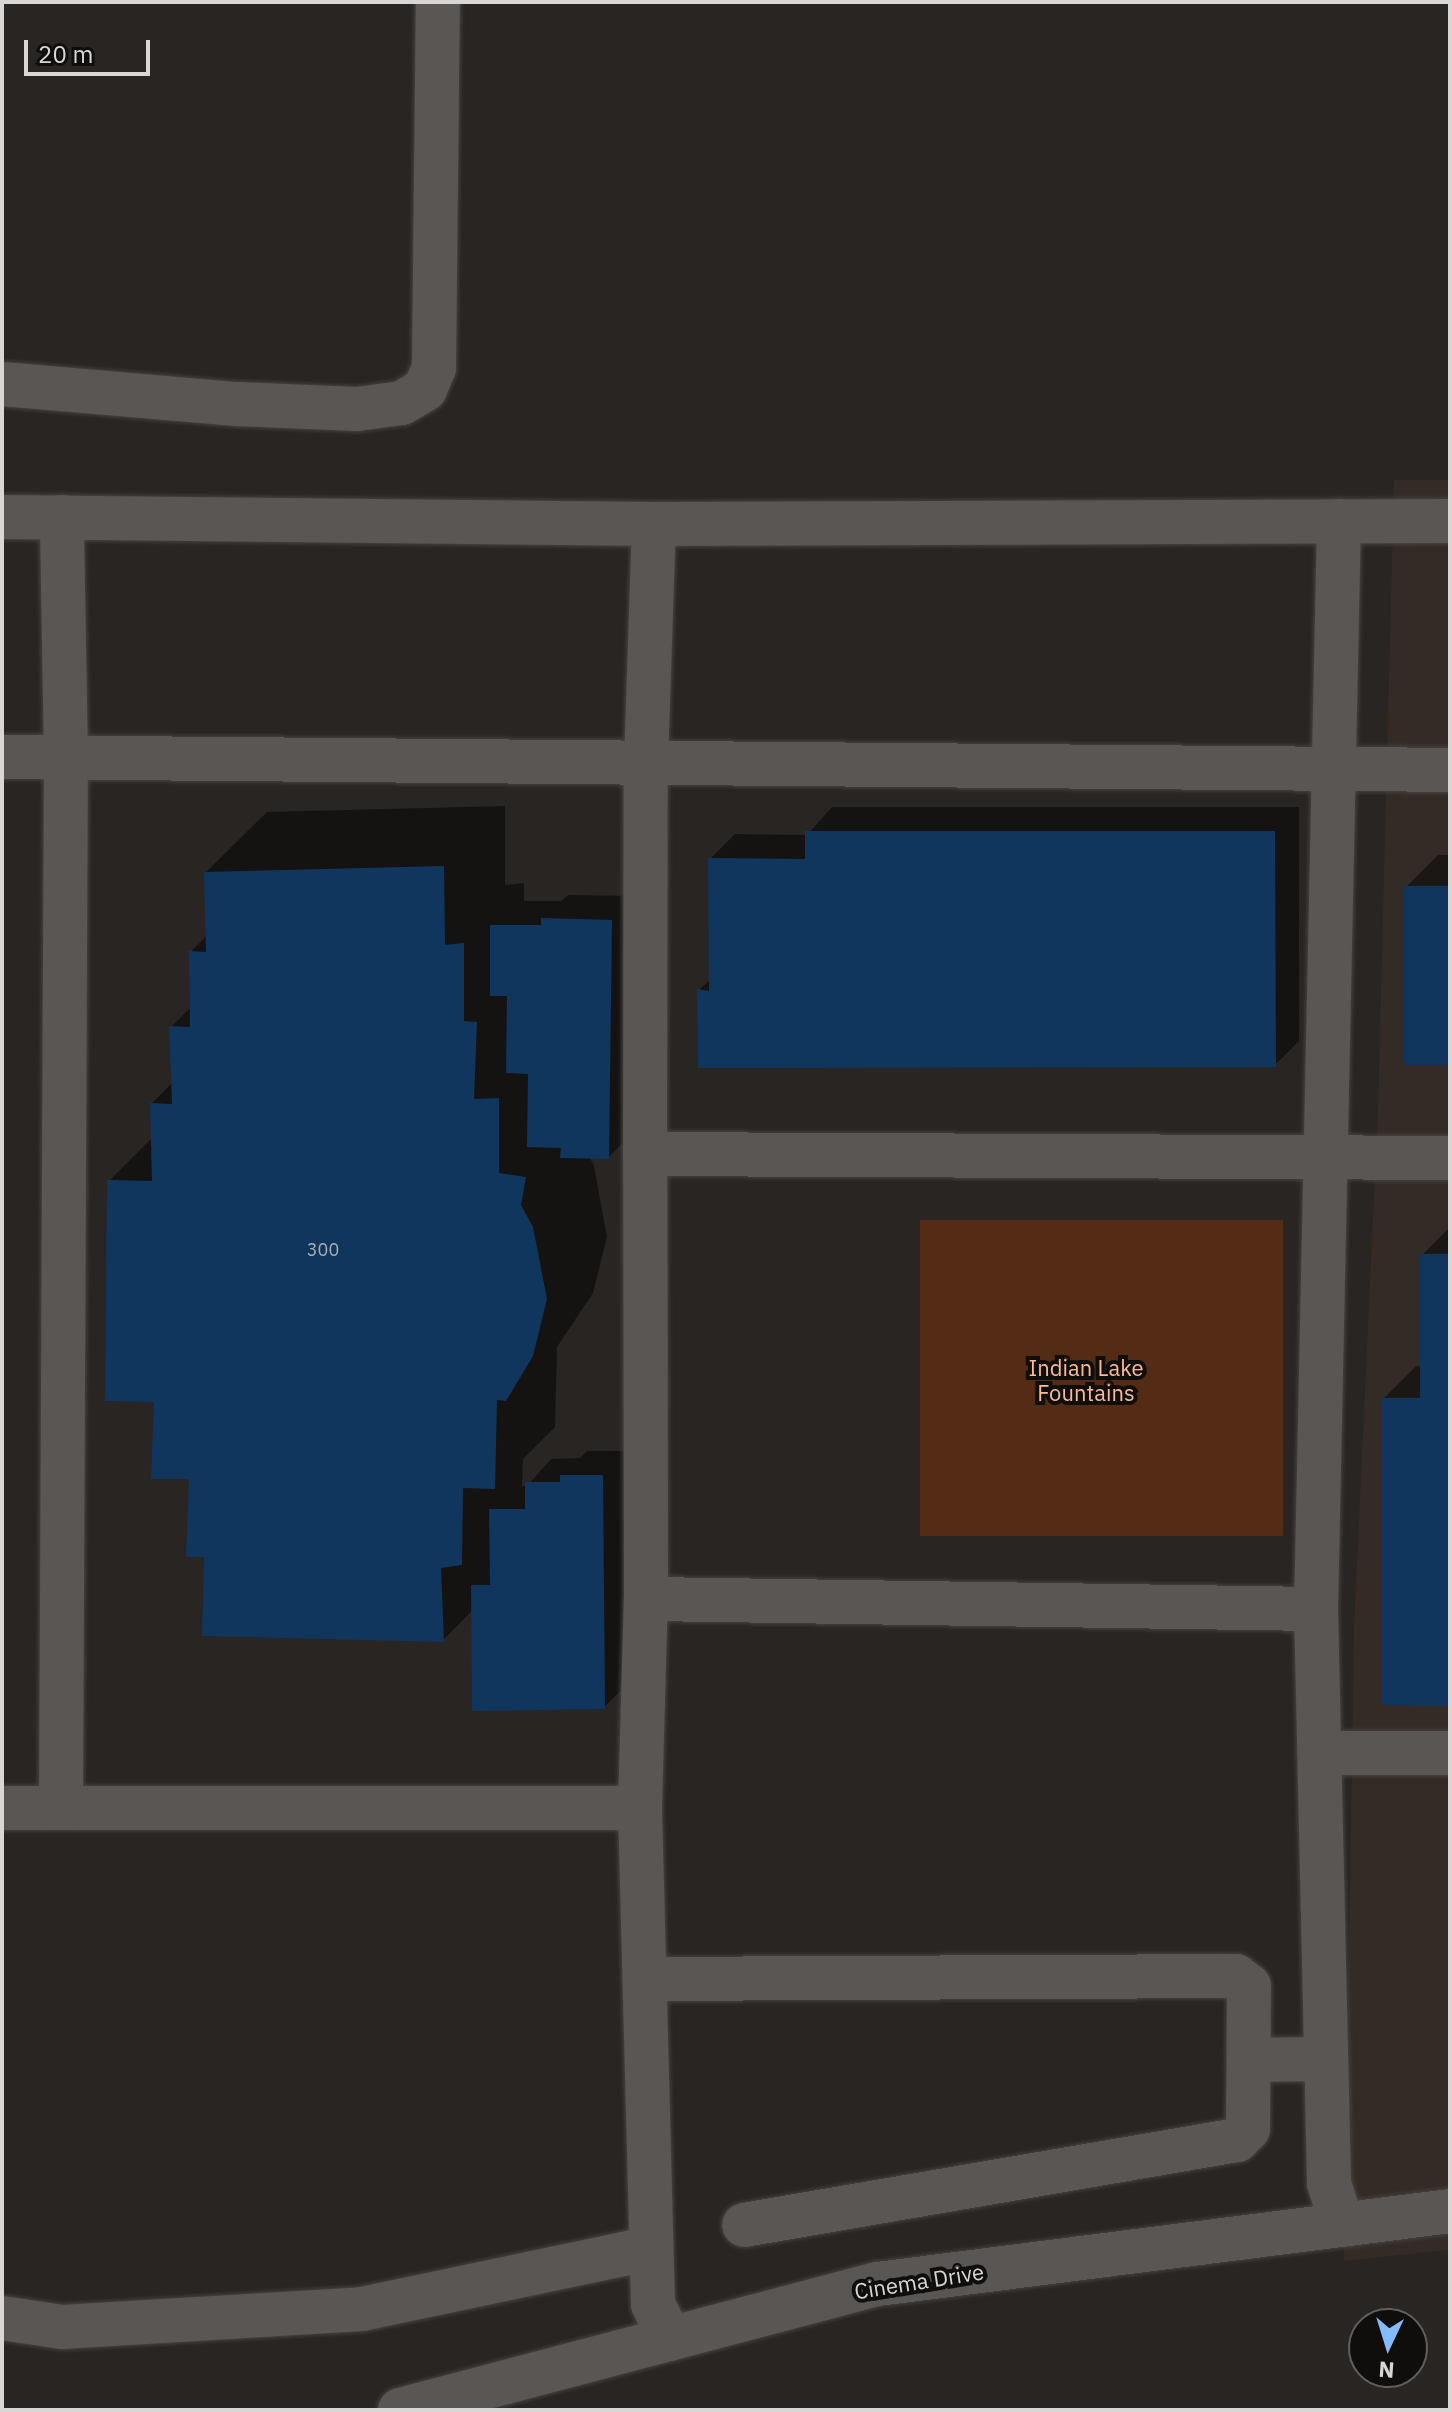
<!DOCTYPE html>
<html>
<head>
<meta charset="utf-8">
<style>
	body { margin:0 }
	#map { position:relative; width:1452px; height:2412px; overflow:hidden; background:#282523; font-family:"IBM Plex Sans",sans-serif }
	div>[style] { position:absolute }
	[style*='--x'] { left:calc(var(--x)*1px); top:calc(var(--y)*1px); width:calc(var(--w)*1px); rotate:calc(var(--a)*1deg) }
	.built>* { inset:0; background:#342b26 }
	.green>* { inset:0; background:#542c16; transform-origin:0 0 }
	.shadow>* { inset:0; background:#0007 }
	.building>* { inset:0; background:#11365e; transform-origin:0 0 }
	.roads { filter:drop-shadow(0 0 2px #454240) drop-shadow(0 0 2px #454240) }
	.minor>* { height:44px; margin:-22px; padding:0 22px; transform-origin:22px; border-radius:22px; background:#5a5654 }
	span { translate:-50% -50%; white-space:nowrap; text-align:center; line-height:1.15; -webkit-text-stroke:8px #100e0d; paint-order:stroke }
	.number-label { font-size:18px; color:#a7afb7 }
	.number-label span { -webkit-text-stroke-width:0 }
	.park-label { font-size:22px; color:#fcba97 }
	.street-label { font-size:22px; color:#d9d7d5 }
	.frame { position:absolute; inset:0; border:4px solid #d9d7d5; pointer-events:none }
	.north { position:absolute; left:1348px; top:2308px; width:80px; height:80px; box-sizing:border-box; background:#100e0d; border:2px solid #605e5d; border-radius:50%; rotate:184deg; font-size:22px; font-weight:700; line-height:32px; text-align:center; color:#d9d7d5 }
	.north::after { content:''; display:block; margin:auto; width:28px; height:36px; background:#85bbfb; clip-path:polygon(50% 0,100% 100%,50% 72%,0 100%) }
	.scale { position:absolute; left:24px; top:40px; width:126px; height:36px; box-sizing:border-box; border:4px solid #d9d7d5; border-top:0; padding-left:10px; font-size:24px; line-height:28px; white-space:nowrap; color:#d9d7d5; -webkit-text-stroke:6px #100e0d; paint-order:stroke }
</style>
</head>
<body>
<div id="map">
	<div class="built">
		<i style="clip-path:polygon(1394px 480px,1450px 480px,1450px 2250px,1344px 2261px,1354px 1628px,1378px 1109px)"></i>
	</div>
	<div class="green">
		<i style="left:920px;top:1220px;width:363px;height:316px"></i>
	</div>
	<div class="shadow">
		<i style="clip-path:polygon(505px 806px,505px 885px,524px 883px,524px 901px,561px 901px,568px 895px,636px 896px,633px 1132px,609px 1157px,589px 1156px,594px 1166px,607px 1237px,593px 1293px,557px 1347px,555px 1427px,523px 1459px,522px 1486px,527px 1486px,551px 1459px,580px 1458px,587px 1451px,627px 1451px,629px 1683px,604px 1707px,473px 1610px,443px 1640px,206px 1555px,191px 1477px,156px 1400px,109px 1181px,153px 1137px,152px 1103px,173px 1082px,171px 1027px,192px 1006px,191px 952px,207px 935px,206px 872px,267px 812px)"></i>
		<i style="clip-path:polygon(832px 807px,1299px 807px,1299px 1041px,1275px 1065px,699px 990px,711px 979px,710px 859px,735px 834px,807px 835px)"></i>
		<i style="clip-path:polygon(1438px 855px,1450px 855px,1450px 1063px,1406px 887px)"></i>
		<i style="clip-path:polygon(1450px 1227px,1450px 1704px,1384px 1398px,1416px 1366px,1422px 1367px,1422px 1255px)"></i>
	</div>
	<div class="building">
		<i style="clip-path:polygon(805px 831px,1275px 831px,1276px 1067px,698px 1068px,697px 989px,709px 991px,708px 858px,805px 859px)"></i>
		<i style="clip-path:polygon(444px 866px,445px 945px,464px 943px,464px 1021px,477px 1022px,474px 1099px,499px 1098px,499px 1173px,526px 1177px,521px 1205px,533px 1227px,547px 1299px,533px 1356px,506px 1401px,497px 1400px,495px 1489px,463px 1488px,462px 1565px,441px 1568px,444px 1642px,202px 1636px,204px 1557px,186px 1557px,189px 1479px,151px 1479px,154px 1402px,105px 1401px,107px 1180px,152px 1181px,150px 1103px,172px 1104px,169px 1026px,190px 1027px,189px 951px,206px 952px,204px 872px)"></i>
		<i style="left:1404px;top:886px;width:46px;height:179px"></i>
		<i style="clip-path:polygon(541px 918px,612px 920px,609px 1159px,560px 1158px,561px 1148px,527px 1147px,528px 1074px,506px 1073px,507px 996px,490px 996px,490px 925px,541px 925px)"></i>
		<i style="clip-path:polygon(1420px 1254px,1450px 1254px,1450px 1706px,1382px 1705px,1382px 1398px,1420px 1398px)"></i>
		<i style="clip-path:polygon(560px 1475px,603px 1475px,605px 1709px,472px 1711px,471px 1585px,490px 1585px,489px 1509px,525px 1509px,525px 1482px,560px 1482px)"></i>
	</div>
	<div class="roads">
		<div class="minor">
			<i style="--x:2;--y:384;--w:236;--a:4.9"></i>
			<i style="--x:237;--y:404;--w:120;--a:2.4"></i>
			<i style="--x:357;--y:409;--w:45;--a:-7.6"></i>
			<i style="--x:402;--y:403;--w:27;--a:-31"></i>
			<i style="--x:425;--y:389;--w:23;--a:-67"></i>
			<i style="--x:434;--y:368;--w:366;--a:-89.4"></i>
			<i style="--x:2;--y:517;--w:652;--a:0.62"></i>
			<i style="--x:654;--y:524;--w:796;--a:-0.22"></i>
			<i style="--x:1339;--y:521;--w:1088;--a:91.21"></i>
			<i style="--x:1316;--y:1609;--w:574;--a:88.7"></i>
			<i style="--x:1329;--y:2183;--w:44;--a:72.8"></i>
			<i style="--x:2;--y:757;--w:1448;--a:0.51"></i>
			<i style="--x:645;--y:1154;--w:391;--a:-89.9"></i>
			<i style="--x:646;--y:763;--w:239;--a:-88.1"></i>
			<i style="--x:1316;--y:1609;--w:670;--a:-179.14"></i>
			<i style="--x:646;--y:1599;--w:445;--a:-90.1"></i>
			<i style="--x:645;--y:1154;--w:805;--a:0.28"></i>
			<i style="--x:1319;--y:1753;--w:131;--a:0"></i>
			<i style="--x:2;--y:1808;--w:638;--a:0"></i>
			<i style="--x:640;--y:1808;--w:496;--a:88.5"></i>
			<i style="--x:653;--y:2304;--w:39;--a:64"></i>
			<i style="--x:61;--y:1808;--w:1050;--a:-89.73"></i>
			<i style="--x:66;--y:758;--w:241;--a:-91"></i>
			<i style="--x:640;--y:1808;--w:209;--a:-88.4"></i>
			<i style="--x:645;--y:1979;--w:591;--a:-0.29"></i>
			<i style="--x:1236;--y:1976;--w:16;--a:38"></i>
			<i style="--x:1249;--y:1986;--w:143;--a:90.4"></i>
			<i style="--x:1248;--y:2129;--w:16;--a:135"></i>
			<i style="--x:1237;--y:2140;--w:500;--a:170.22"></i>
			<i style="--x:1249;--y:2060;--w:77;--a:-0.7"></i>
			<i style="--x:2;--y:2318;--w:61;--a:8.5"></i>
			<i style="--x:62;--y:2327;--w:301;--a:-3.4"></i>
			<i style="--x:362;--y:2309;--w:295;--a:-11.9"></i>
			<i style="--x:400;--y:2410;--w:494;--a:-14.8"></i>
			<i style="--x:878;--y:2284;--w:577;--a:-7.27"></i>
		</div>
	</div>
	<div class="number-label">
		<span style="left:323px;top:1250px">300</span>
	</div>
	<div class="park-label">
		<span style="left:1086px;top:1380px">Indian Lake<br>Fountains</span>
	</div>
	<div class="street-label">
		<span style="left:919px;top:2281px;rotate:-9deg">Cinema Drive</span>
	</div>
	<div class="frame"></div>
	<div class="north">N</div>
	<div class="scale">20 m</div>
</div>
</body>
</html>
